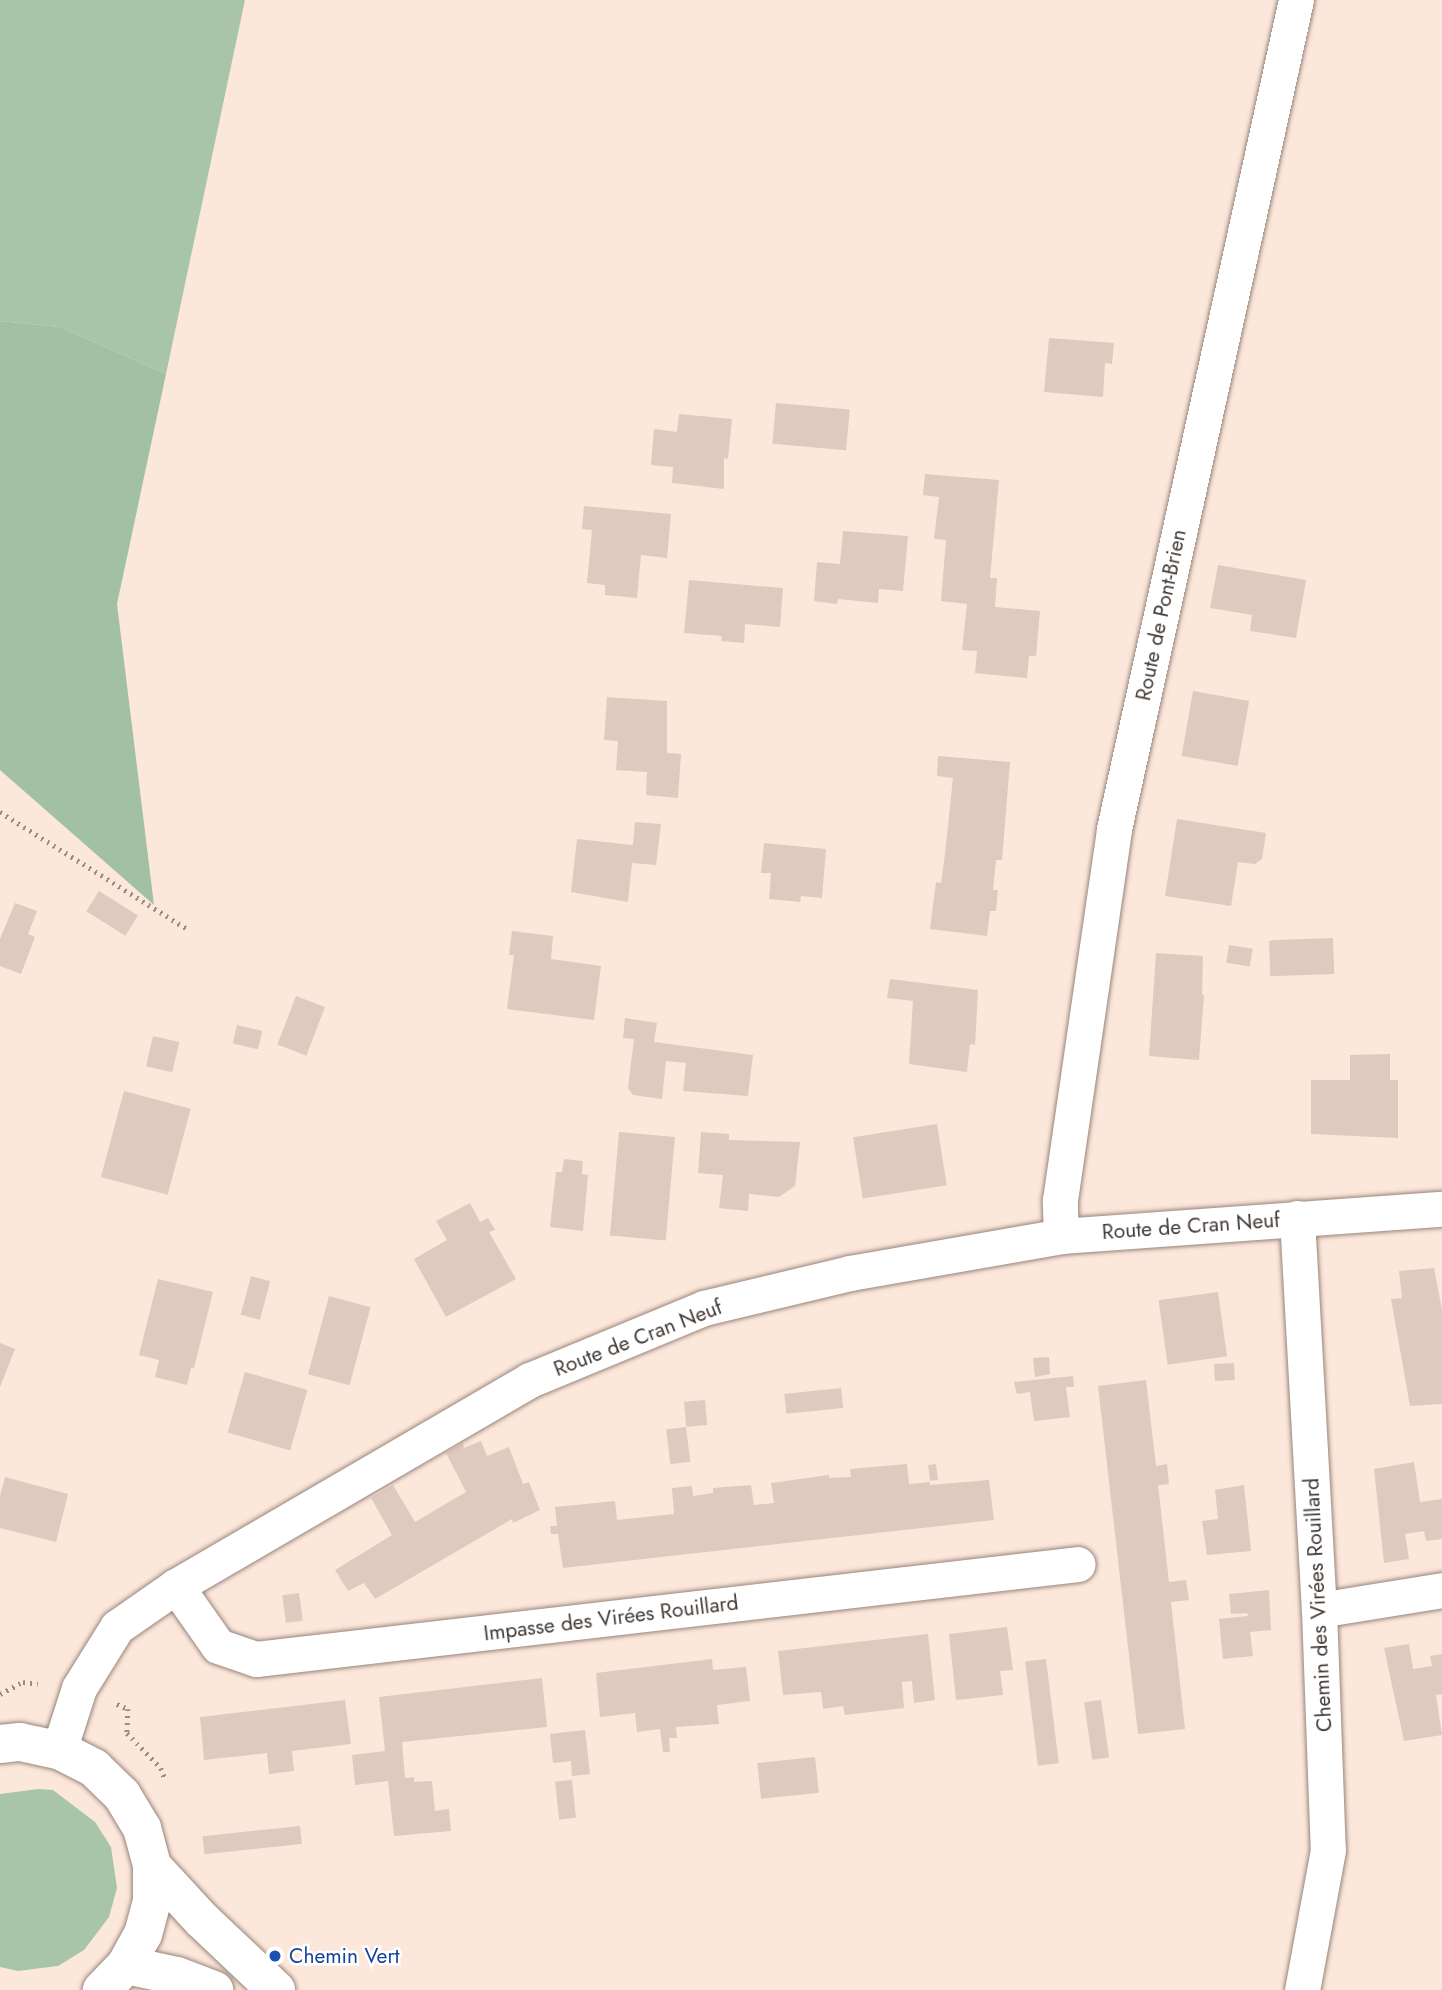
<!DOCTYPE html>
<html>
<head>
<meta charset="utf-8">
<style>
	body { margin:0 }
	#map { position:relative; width:1442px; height:1990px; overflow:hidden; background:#fce7db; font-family:Jost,sans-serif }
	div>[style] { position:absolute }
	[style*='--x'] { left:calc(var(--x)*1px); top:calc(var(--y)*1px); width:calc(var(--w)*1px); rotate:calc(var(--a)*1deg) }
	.green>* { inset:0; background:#a8c5aa }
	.forest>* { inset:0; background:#a2c0a3 }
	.building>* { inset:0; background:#dfcabf; transform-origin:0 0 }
	.path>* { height:4.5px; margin-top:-2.25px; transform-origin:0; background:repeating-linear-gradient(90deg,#9b8c84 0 2px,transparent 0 7px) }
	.roads { filter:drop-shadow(0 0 2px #98857a) drop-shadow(0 0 2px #98857a) }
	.street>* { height:35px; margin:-17.5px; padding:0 17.5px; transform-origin:17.5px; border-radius:17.5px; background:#fff }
	.secondary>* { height:38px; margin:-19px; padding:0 19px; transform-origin:19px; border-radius:19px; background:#fff }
	.dots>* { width:19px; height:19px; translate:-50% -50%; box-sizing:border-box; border:4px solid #fff; border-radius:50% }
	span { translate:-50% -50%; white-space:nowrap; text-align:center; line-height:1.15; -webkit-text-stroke:5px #fff; paint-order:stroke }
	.street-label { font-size:21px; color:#413934 }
	.transit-label { font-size:21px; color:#164399 }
	.left { translate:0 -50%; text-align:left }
</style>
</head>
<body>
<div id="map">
	<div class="green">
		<i style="clip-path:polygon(0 0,245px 0,166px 374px,60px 327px,0 321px)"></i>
		<i style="clip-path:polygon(38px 1789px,53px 1790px,95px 1822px,111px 1847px,117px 1888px,109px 1917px,84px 1950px,58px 1966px,18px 1971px,0 1967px,0 1794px)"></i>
	</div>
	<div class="forest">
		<i style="clip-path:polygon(0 321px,60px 327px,166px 374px,117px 604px,154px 905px,0 770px)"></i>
	</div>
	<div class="building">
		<i style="clip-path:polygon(1049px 338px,1114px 343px,1112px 364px,1105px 363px,1103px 397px,1044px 392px)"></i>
		<i style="left:776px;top:403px;width:74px;height:41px;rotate:5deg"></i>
		<i style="clip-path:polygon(679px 414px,732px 419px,728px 459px,724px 458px,724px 489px,672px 483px,673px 467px,651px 465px,654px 429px,677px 432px)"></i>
		<i style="clip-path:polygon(925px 474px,999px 480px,990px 578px,997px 578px,995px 607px,1040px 611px,1036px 656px,1029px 656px,1027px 678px,975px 673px,977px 651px,962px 650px,967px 604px,941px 601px,946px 540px,934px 539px,939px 497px,923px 495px)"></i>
		<i style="clip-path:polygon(584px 506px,671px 514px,667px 558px,641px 555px,637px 598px,605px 595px,605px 585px,587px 583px,592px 530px,582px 529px)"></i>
		<i style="clip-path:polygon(843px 531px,908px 536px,903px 591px,879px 589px,878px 603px,838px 599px,837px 604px,814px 601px,817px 562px,840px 564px)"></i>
		<i style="clip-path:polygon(1218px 565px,1306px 580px,1296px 638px,1250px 631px,1252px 615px,1210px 608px)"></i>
		<i style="clip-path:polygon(689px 580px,783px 588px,780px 627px,745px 624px,744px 643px,721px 641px,722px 636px,684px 633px)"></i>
		<i style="left:1193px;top:691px;width:57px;height:66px;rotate:10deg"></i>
		<i style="clip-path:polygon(607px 697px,667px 701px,667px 753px,681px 754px,678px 798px,646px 795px,647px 772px,616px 770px,618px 741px,604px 740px)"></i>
		<i style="clip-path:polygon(938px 756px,1010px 762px,1002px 860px,996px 860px,993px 890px,998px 890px,996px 911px,990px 911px,987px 936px,930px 929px,936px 882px,941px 883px,945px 854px,953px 778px,937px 776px)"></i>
		<i style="clip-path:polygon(1177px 819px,1266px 833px,1262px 859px,1255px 864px,1238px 862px,1231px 906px,1165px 896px)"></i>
		<i style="clip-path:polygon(635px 822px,661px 824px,656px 865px,632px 863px,628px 902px,571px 892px,577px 839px,633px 845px)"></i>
		<i style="clip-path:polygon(764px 843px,826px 849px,822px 898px,801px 896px,800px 902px,769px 899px,771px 873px,761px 873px)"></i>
		<i style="left:99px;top:891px;width:46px;height:24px;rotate:32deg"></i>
		<i style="clip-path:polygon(15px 903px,37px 911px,28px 934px,35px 937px,21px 974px,0 966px,0 939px)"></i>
		<i style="clip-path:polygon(512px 931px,553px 936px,551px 959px,601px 966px,594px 1020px,507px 1009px,514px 955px,509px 955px)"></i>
		<i style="left:1333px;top:938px;width:36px;height:64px;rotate:88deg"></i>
		<i style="left:1229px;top:945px;width:24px;height:18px;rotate:9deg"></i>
		<i style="clip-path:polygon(1156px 953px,1203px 956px,1202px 995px,1204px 995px,1199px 1060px,1149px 1056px)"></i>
		<i style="clip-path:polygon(890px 979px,978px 990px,975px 1045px,970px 1044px,967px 1072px,909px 1064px,913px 1001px,887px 998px)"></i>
		<i style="left:296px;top:996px;width:31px;height:52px;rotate:21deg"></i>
		<i style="clip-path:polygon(625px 1018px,657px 1023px,654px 1042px,753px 1055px,748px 1096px,683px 1091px,686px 1063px,666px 1061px,662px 1099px,633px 1095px,628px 1088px,634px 1039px,623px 1038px)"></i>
		<i style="left:237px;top:1025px;width:26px;height:19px;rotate:13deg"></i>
		<i style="left:153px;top:1036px;width:27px;height:31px;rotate:13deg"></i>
		<i style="clip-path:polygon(1390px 1054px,1390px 1080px,1398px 1080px,1398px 1138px,1311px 1134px,1311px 1080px,1350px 1080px,1350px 1055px)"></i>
		<i style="left:124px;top:1091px;width:69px;height:89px;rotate:15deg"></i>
		<i style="left:937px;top:1124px;width:62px;height:85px;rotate:81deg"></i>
		<i style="left:619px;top:1132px;width:56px;height:104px;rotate:5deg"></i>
		<i style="clip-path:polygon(701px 1132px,729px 1134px,729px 1140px,800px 1142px,795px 1186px,779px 1197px,749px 1194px,748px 1211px,719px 1208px,723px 1175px,698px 1173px)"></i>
		<i style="clip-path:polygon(564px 1159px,583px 1161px,582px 1174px,588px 1175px,583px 1231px,550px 1227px,556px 1172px,562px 1172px)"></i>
		<i style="clip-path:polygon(470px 1203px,480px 1222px,488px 1218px,495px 1230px,489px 1232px,516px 1279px,446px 1317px,414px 1259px,447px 1240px,436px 1221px)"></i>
		<i style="clip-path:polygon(1434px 1268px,1442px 1310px,1442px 1404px,1410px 1406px,1391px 1299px,1402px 1298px,1399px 1271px)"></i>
		<i style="left:251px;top:1276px;width:20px;height:40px;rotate:15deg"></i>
		<i style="clip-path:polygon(158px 1279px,213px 1292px,194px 1368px,191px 1368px,187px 1385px,155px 1377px,159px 1360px,139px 1355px)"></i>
		<i style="left:1218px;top:1292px;width:65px;height:60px;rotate:82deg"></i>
		<i style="left:329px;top:1296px;width:43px;height:81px;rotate:15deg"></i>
		<i style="clip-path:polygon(0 1343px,15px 1349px,0 1387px)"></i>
		<i style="clip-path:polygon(1049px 1357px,1050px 1374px,1035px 1377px,1033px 1358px)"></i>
		<i style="left:1234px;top:1363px;width:17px;height:20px;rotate:87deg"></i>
		<i style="left:245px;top:1372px;width:65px;height:63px;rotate:16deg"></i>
		<i style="clip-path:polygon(1073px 1376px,1074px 1387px,1066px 1387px,1070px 1417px,1034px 1421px,1030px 1392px,1017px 1394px,1014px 1382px)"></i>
		<i style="clip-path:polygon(1146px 1380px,1156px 1466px,1167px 1464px,1169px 1484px,1158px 1485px,1169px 1582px,1186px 1580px,1189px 1600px,1171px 1602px,1185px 1729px,1138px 1734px,1098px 1386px)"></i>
		<i style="left:841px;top:1388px;width:20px;height:57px;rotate:84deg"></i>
		<i style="left:705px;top:1400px;width:25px;height:21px;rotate:85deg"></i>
		<i style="left:686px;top:1427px;width:35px;height:20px;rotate:83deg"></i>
		<i style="clip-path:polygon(481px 1441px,487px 1456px,509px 1447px,523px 1484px,529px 1482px,540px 1510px,513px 1523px,512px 1519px,375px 1599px,364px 1583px,348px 1591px,335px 1570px,392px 1535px,371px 1498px,393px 1485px,415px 1522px,466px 1492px,446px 1453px,463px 1443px,464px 1448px)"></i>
		<i style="clip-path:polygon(1414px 1462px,1420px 1502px,1442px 1499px,1442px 1539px,1426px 1541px,1424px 1531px,1405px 1534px,1409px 1559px,1384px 1563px,1374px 1469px)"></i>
		<i style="clip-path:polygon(907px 1464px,909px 1484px,930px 1482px,930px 1485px,989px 1480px,994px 1520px,563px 1568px,558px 1534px,551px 1534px,550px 1526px,557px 1526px,555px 1507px,615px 1501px,617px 1520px,674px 1514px,672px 1488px,692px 1486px,693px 1496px,713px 1493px,713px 1488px,751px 1485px,754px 1505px,774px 1503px,771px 1483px,829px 1475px,829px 1478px,851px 1477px,850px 1469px)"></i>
		<i style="left:936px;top:1464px;width:16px;height:8px;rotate:83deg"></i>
		<i style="clip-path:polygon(5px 1477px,68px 1494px,56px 1542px,0 1528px,0 1496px)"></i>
		<i style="clip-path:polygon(1244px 1485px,1251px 1551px,1207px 1555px,1202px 1521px,1218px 1519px,1215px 1490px)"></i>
		<i style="clip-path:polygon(1269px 1590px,1271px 1630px,1250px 1632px,1253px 1656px,1223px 1659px,1219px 1619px,1248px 1616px,1247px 1613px,1231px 1614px,1229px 1594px)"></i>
		<i style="left:299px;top:1593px;width:28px;height:17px;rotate:82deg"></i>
		<i style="clip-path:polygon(1007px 1627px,1013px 1670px,1000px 1671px,1003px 1695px,956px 1700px,949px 1634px)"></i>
		<i style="clip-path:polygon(928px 1634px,935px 1700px,914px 1703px,912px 1681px,902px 1682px,904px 1708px,845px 1715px,843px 1706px,823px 1709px,821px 1692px,783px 1695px,778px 1651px)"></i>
		<i style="clip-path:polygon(1409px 1644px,1413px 1669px,1432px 1666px,1430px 1656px,1442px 1654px,1442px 1694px,1436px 1695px,1442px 1735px,1404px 1741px,1384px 1648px)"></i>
		<i style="clip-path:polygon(712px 1659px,713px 1670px,746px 1667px,750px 1701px,717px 1705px,719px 1724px,676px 1727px,677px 1738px,669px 1738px,670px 1752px,663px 1752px,660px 1729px,637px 1732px,635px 1713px,600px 1717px,596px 1673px)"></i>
		<i style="left:1046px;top:1659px;width:105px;height:21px;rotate:83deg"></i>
		<i style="clip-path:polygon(542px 1678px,547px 1727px,402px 1742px,405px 1778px,414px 1777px,414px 1782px,432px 1781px,435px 1811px,449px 1809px,451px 1831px,394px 1836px,388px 1781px,355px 1785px,352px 1755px,385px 1751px,379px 1697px)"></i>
		<i style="clip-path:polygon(345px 1700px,351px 1744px,292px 1751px,294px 1771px,269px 1774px,267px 1753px,204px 1760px,200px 1717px)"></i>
		<i style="left:1101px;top:1700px;width:58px;height:17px;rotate:82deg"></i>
		<i style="clip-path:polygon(585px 1730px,590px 1774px,572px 1776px,571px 1761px,553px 1763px,550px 1734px)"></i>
		<i style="left:815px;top:1757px;width:36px;height:58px;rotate:84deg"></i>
		<i style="left:572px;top:1780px;width:38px;height:17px;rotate:84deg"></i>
		<i style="left:300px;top:1826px;width:18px;height:98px;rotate:84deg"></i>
	</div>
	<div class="path">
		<i style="--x:0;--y:812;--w:223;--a:32"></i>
		<i style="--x:0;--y:1694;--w:26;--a:-28"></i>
		<i style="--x:23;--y:1682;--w:15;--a:8"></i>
		<i style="--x:117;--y:1704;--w:12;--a:24"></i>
		<i style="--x:128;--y:1709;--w:24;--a:92"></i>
		<i style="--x:127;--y:1733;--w:49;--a:45.8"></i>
		<i style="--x:161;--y:1768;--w:12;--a:70"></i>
	</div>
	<div class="roads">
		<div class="street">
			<i style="--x:1297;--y:1218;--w:393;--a:86.8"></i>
			<i style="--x:1319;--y:1610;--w:240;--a:87.9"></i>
			<i style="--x:1328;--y:1850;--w:142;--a:100.5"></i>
			<i style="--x:1061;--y:1236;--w:36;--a:-92"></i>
			<i style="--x:1060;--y:1200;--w:375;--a:-81.7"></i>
			<i style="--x:1114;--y:829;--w:849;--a:-77.62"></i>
			<i style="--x:176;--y:1586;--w:73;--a:55"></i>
			<i style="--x:218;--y:1646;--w:40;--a:18.9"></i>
			<i style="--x:256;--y:1659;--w:827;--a:-6.59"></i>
			<i style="--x:1319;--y:1610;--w:125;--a:-9.2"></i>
			<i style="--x:59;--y:1750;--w:65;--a:-72.1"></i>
			<i style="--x:79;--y:1688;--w:72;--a:-58.1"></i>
			<i style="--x:117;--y:1627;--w:72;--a:-34.8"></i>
			<i style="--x:176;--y:1586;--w:410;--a:-30.2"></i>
			<i style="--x:530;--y:1380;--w:188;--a:-22.5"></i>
			<i style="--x:704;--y:1308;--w:150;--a:-13.5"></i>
			<i style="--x:850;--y:1273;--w:214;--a:-9.9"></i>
			<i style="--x:1061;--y:1236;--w:382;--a:-4.1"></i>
		</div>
		<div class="secondary">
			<i style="--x:0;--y:1744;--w:20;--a:-6"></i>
			<i style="--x:20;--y:1742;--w:40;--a:12"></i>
			<i style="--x:59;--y:1750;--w:39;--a:27"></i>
			<i style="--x:94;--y:1768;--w:39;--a:44"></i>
			<i style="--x:122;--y:1795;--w:39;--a:59"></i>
			<i style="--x:142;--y:1828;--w:39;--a:75"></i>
			<i style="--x:152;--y:1866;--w:35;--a:90"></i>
			<i style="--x:152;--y:1901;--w:34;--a:105"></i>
			<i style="--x:143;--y:1934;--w:35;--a:119"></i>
			<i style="--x:126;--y:1965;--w:35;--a:134"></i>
			<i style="--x:152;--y:1866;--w:74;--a:47.2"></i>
			<i style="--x:202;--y:1920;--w:102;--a:43.4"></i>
			<i style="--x:126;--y:1965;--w:52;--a:12.2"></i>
			<i style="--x:177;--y:1976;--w:40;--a:21"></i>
		</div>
	</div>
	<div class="dots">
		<i style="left:275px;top:1956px;background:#1a4fb4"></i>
	</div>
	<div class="street-label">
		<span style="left:1161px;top:615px;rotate:-78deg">Route de Pont-Brien</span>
		<span style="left:1191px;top:1226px;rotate:-4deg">Route de Cran Neuf</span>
		<span style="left:638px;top:1338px;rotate:-21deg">Route de Cran Neuf</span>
		<span style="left:1318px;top:1605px;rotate:-93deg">Chemin des Virées Rouillard</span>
		<span style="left:611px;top:1618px;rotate:-7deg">Impasse des Virées Rouillard</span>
	</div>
	<div class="transit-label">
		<span class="left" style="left:289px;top:1956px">Chemin Vert</span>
	</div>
</div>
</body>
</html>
